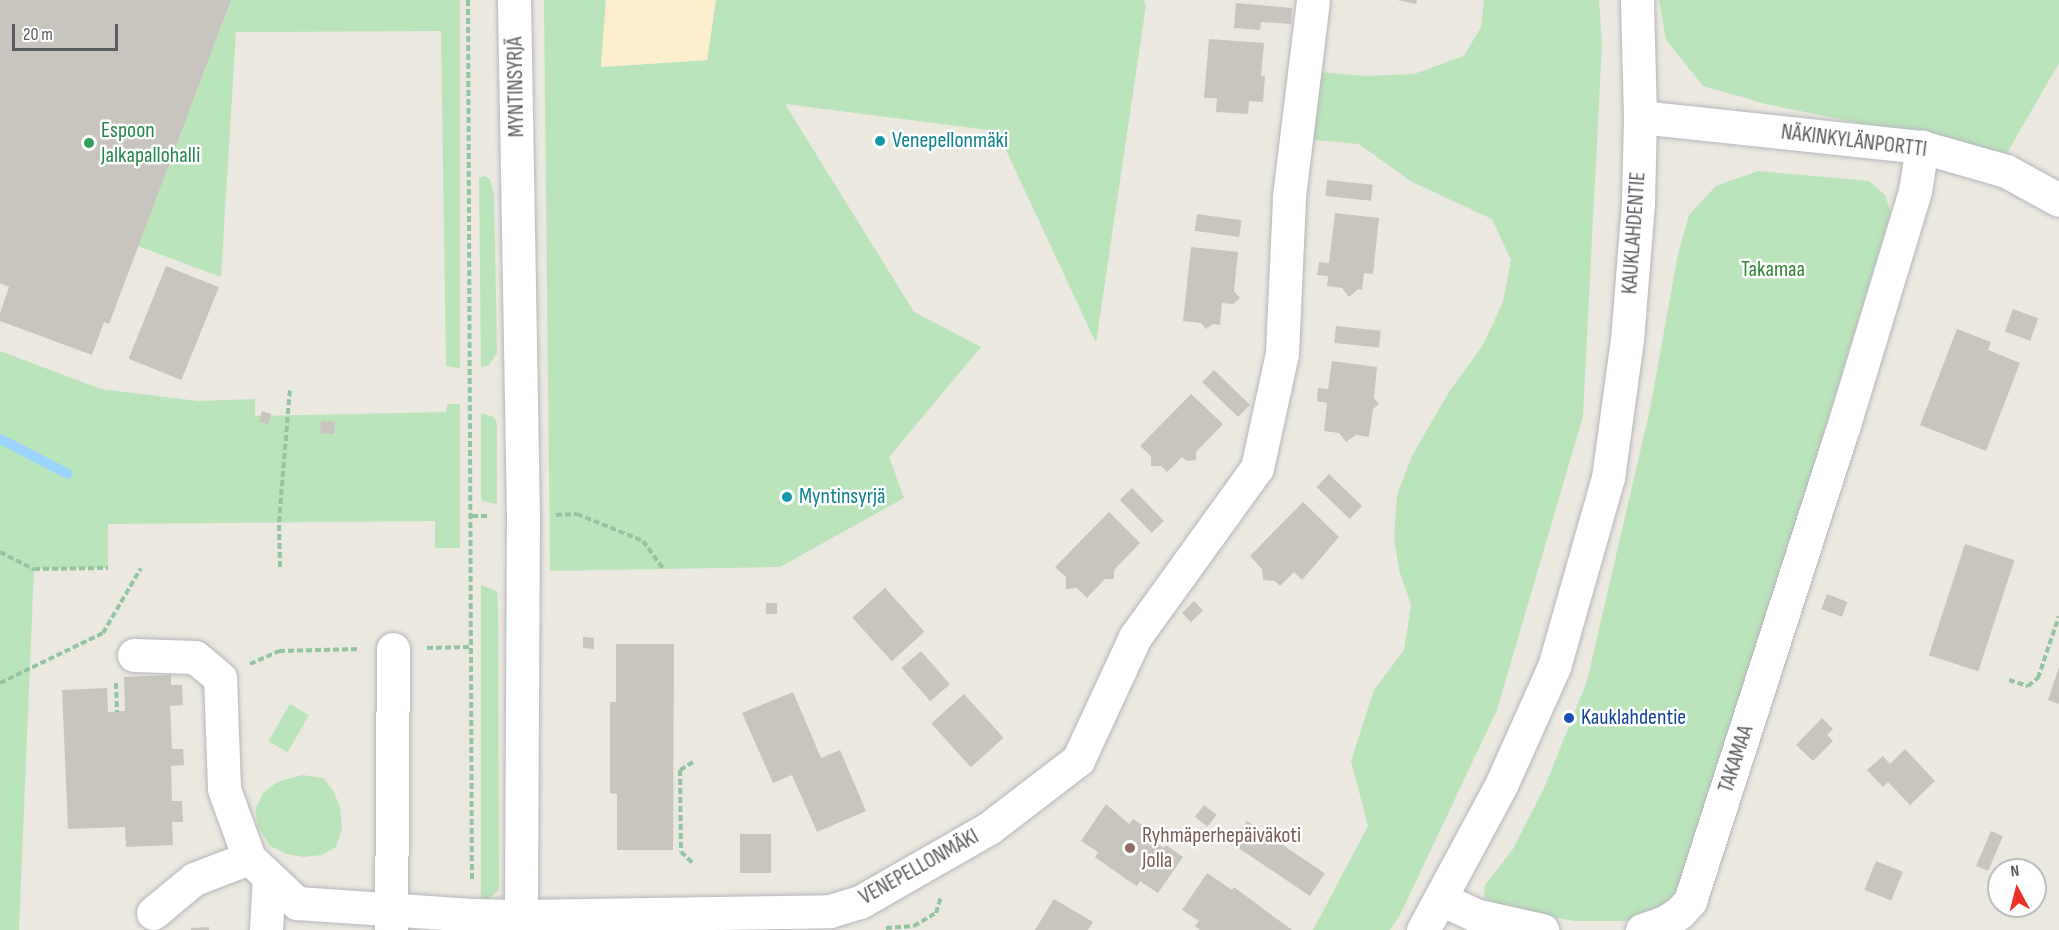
<!DOCTYPE html>
<html>
<head>
<meta charset="utf-8">
<style>
	body { margin:0 }
	#map { position:relative; width:2059px; height:930px; overflow:hidden; background:#ebe8df; font-family:"Sofia Sans Condensed",sans-serif }
	div>[style] { position:absolute }
	[style*='--x'] { left:calc(var(--x)*1px); top:calc(var(--y)*1px); width:calc(var(--w)*1px); rotate:calc(var(--a)*1deg) }
	.green>* { inset:0; background:#bae4ba; transform-origin:0 0 }
	.sand>* { inset:0; background:#faeecb }
	.stream>* { height:10px; margin:-5px; padding:0 5px; transform-origin:5px; border-radius:5px; background:#9bd5ff }
	.building>* { inset:0; background:#c8c5be; transform-origin:0 0 }
	.path>* { height:4px; margin-top:-2px; transform-origin:0; background:repeating-linear-gradient(90deg,#93c5a0 0 6px,transparent 0 9px) }
	.roads { filter:drop-shadow(0 0 2px #b5b7bc) drop-shadow(0 0 2px #b5b7bc) }
	.minor>* { height:33px; margin:-16.5px; padding:0 16.5px; transform-origin:16.5px; border-radius:16.5px; background:#fff }
	.dots>* { width:16px; height:16px; translate:-50% -50%; box-sizing:border-box; border:3px solid #fff; border-radius:50% }
	span { translate:-50% -50%; white-space:nowrap; text-align:center; line-height:1.15; -webkit-text-stroke:5px #fff; paint-order:stroke }
	.street-label { font-size:22px; color:#585c60 }
	.leisure-label { font-size:22px; color:#27864d }
	.left { translate:0 -50%; text-align:left }
	.culture-label { font-size:22px; color:#0d838f }
	.park-label { font-size:22px; color:#338436 }
	.transit-label { font-size:22px; color:#164399 }
	.education-label { font-size:22px; color:#785e54 }
	.north { position:absolute; left:1987px; top:858px; width:60px; height:60px; box-sizing:border-box; background:#fff; border:2px solid #bcbebf; border-radius:50%; rotate:353deg; font-size:16px; font-weight:700; line-height:24px; text-align:center; color:#585c60 }
	.north::after { content:''; display:block; margin:auto; width:21px; height:27px; background:#ea3226; clip-path:polygon(50% 0,100% 100%,50% 72%,0 100%) }
	.scale { position:absolute; left:12px; top:24px; width:106px; height:27px; box-sizing:border-box; border:3px solid #585c60; border-top:0; padding-left:8px; font-size:18px; line-height:21px; white-space:nowrap; color:#585c60; -webkit-text-stroke:4px #fff; paint-order:stroke }
</style>
</head>
<body>
<div id="map">
	<div class="green">
		<i style="clip-path:polygon(231px 0,460px 0,460px 368px,446px 366px,441px 31px,236px 32px,221px 277px,138px 246px)"></i>
		<i style="clip-path:polygon(544px 0,606px 0,601px 67px,707px 60px,716px 0,1143px 0,1146px 5px,1096px 343px,997px 131px,785px 104px,914px 312px,981px 347px,889px 457px,904px 498px,780px 567px,550px 571px)"></i>
		<i style="clip-path:polygon(1484px 0,1599px 0,1602px 43px,1583px 416px,1497px 710px,1400px 915px,1390px 930px,1313px 930px,1368px 826px,1351px 761px,1374px 690px,1404px 650px,1411px 605px,1399px 570px,1394px 538px,1397px 495px,1412px 456px,1449px 392px,1483px 345px,1503px 302px,1511px 260px,1492px 219px,1412px 182px,1359px 144px,1314px 140px,1320px 72px,1366px 76px,1414px 74px,1464px 56px,1481px 27px)"></i>
		<i style="clip-path:polygon(1659px 0,2059px 0,2059px 63px,2007px 153px,1766px 104px,1703px 86px,1666px 40px)"></i>
		<i style="clip-path:polygon(1758px 171px,1869px 181px,1885px 195px,1891px 213px,1684px 888px,1659px 911px,1625px 921px,1574px 921px,1494px 906px,1484px 897px,1485px 885px,1513px 849px,1545px 786px,1587px 681px,1650px 409px,1678px 254px,1689px 215px,1716px 186px)"></i>
		<i style="clip-path:polygon(485px 176px,490px 179px,494px 196px,497px 353px,488px 366px,481px 367px,479px 178px)"></i>
		<i style="clip-path:polygon(0 351px,101px 389px,198px 401px,255px 399px,255px 416px,446px 412px,447px 404px,460px 404px,460px 548px,435px 548px,435px 521px,108px 524px,108px 568px,34px 569px,19px 930px,0 930px)"></i>
		<i style="clip-path:polygon(481px 413px,494px 417px,497px 424px,497px 504px,482px 501px,481px 497px)"></i>
		<i style="clip-path:polygon(481px 585px,497px 591px,498px 603px,499px 886px,498px 891px,485px 901px,481px 898px)"></i>
		<i style="left:290px;top:704px;width:22px;height:43px;rotate:30deg"></i>
		<i style="clip-path:polygon(302px 775px,323px 778px,333px 790px,340px 807px,342px 829px,336px 847px,322px 855px,304px 857px,287px 854px,270px 846px,258px 827px,255px 810px,263px 793px,277px 782px)"></i>
	</div>
	<div class="sand">
		<i style="clip-path:polygon(606px 0,716px 0,707px 60px,601px 67px)"></i>
	</div>
	<div class="stream">
		<i style="--x:0;--y:439;--w:76;--a:27.2"></i>
	</div>
	<div class="building">
		<i style="clip-path:polygon(0 0,231px 0,109px 324px,104px 322px,92px 355px,0 321px,0 313px,9px 287px,0 283px)"></i>
		<i style="clip-path:polygon(1397px 0,1417px 0,1416px 4px)"></i>
		<i style="clip-path:polygon(1236px 3px,1292px 8px,1291px 24px,1261px 22px,1260px 30px,1234px 28px)"></i>
		<i style="clip-path:polygon(1209px 39px,1264px 43px,1261px 76px,1265px 76px,1263px 102px,1249px 101px,1248px 114px,1216px 112px,1217px 98px,1204px 98px)"></i>
		<i style="left:1327px;top:180px;width:46px;height:16px;rotate:6deg"></i>
		<i style="clip-path:polygon(1335px 213px,1379px 218px,1373px 274px,1364px 273px,1362px 290px,1358px 289px,1349px 297px,1342px 288px,1327px 286px,1328px 276px,1317px 275px,1319px 262px,1329px 263px)"></i>
		<i style="left:1197px;top:214px;width:45px;height:17px;rotate:8deg"></i>
		<i style="clip-path:polygon(1191px 247px,1238px 252px,1234px 291px,1240px 298px,1233px 304px,1222px 303px,1220px 325px,1213px 324px,1206px 329px,1201px 323px,1183px 321px)"></i>
		<i style="left:166px;top:266px;width:57px;height:100px;rotate:22deg"></i>
		<i style="left:2013px;top:309px;width:27px;height:24px;rotate:20deg"></i>
		<i style="left:1336px;top:326px;width:45px;height:17px;rotate:6deg"></i>
		<i style="clip-path:polygon(1957px 329px,1991px 342px,1988px 350px,2020px 363px,1986px 451px,1920px 425px)"></i>
		<i style="clip-path:polygon(1332px 361px,1377px 367px,1374px 398px,1379px 404px,1373px 409px,1369px 437px,1356px 435px,1346px 442px,1339px 433px,1324px 431px,1327px 403px,1317px 401px,1318px 388px,1328px 389px)"></i>
		<i style="left:1214px;top:370px;width:50px;height:17px;rotate:44deg"></i>
		<i style="clip-path:polygon(1191px 394px,1223px 424px,1196px 452px,1196px 460px,1187px 461px,1182px 457px,1167px 472px,1161px 466px,1151px 466px,1151px 456px,1140px 446px)"></i>
		<i style="left:262px;top:411px;width:10px;height:11px;rotate:17deg"></i>
		<i style="left:321px;top:421px;width:14px;height:12px;rotate:4deg"></i>
		<i style="left:1329px;top:474px;width:46px;height:18px;rotate:44deg"></i>
		<i style="left:1132px;top:488px;width:46px;height:17px;rotate:46deg"></i>
		<i style="clip-path:polygon(1303px 502px,1339px 537px,1302px 580px,1294px 572px,1280px 586px,1275px 581px,1263px 580px,1262px 569px,1250px 556px)"></i>
		<i style="clip-path:polygon(1109px 512px,1140px 543px,1114px 570px,1114px 579px,1105px 579px,1087px 598px,1077px 588px,1066px 589px,1066px 577px,1055px 567px)"></i>
		<i style="left:1965px;top:544px;width:52px;height:117px;rotate:18deg"></i>
		<i style="left:885px;top:588px;width:59px;height:44px;rotate:48deg"></i>
		<i style="left:1827px;top:594px;width:22px;height:16px;rotate:21deg"></i>
		<i style="left:1194px;top:601px;width:13px;height:17px;rotate:45deg"></i>
		<i style="left:766px;top:603px;width:11px;height:11px"></i>
		<i style="clip-path:polygon(583px 637px,594px 638px,594px 649px,583px 648px)"></i>
		<i style="clip-path:polygon(616px 644px,674px 644px,673px 850px,617px 850px,617px 794px,610px 793px,610px 702px,616px 702px)"></i>
		<i style="left:921px;top:651px;width:44px;height:26px;rotate:49deg"></i>
		<i style="clip-path:polygon(2059px 667px,2059px 704px,2048px 700px)"></i>
		<i style="clip-path:polygon(171px 675px,171px 685px,182px 685px,183px 705px,170px 706px,172px 749px,183px 749px,184px 765px,171px 766px,172px 801px,182px 801px,183px 822px,172px 822px,173px 845px,126px 847px,125px 827px,68px 829px,62px 690px,107px 688px,108px 712px,125px 711px,124px 677px)"></i>
		<i style="clip-path:polygon(793px 692px,821px 758px,840px 750px,866px 811px,817px 832px,792px 775px,773px 783px,742px 713px)"></i>
		<i style="left:964px;top:694px;width:59px;height:44px;rotate:48deg"></i>
		<i style="clip-path:polygon(1822px 718px,1833px 729px,1827px 735px,1833px 741px,1813px 761px,1796px 745px)"></i>
		<i style="clip-path:polygon(1905px 749px,1935px 781px,1910px 805px,1888px 782px,1883px 787px,1867px 770px,1883px 756px,1890px 764px)"></i>
		<i style="clip-path:polygon(1106px 804px,1129px 824px,1133px 819px,1159px 836px,1155px 842px,1164px 848px,1166px 845px,1183px 857px,1158px 893px,1140px 881px,1137px 886px,1126px 879px,1095px 857px,1098px 852px,1081px 841px)"></i>
		<i style="left:1204px;top:805px;width:16px;height:15px;rotate:38deg"></i>
		<i style="left:1247px;top:821px;width:94px;height:27px;rotate:34deg"></i>
		<i style="left:1991px;top:831px;width:13px;height:38px;rotate:23deg"></i>
		<i style="left:740px;top:834px;width:31px;height:39px"></i>
		<i style="left:1876px;top:861px;width:29px;height:31px;rotate:22deg"></i>
		<i style="clip-path:polygon(1207px 873px,1232px 890px,1234px 887px,1292px 930px,1200px 930px,1195px 926px,1199px 921px,1182px 910px)"></i>
		<i style="clip-path:polygon(1054px 899px,1093px 922px,1088px 930px,1035px 930px)"></i>
		<i style="clip-path:polygon(209px 927px,209px 930px,191px 930px,191px 928px)"></i>
	</div>
	<div class="path">
		<i style="--x:468;--y:0;--w:881;--a:89.74"></i>
		<i style="--x:556;--y:515;--w:21;--a:-3"></i>
		<i style="--x:577;--y:514;--w:71;--a:22.2"></i>
		<i style="--x:643;--y:541;--w:34;--a:54"></i>
		<i style="--x:472;--y:516;--w:17;--a:0"></i>
		<i style="--x:0;--y:552;--w:38;--a:27"></i>
		<i style="--x:34;--y:569;--w:74;--a:-0.8"></i>
		<i style="--x:280;--y:567;--w:45;--a:-91.3"></i>
		<i style="--x:279;--y:522;--w:134;--a:-85.3"></i>
		<i style="--x:427;--y:648;--w:44;--a:-1.3"></i>
		<i style="--x:250;--y:664;--w:32;--a:-24"></i>
		<i style="--x:279;--y:651;--w:80;--a:-1.4"></i>
		<i style="--x:2009;--y:680;--w:20;--a:18"></i>
		<i style="--x:2028;--y:686;--w:13;--a:-39"></i>
		<i style="--x:2038;--y:678;--w:65;--a:-71.3"></i>
		<i style="--x:0;--y:683;--w:114;--a:-25.9"></i>
		<i style="--x:103;--y:633;--w:75;--a:-59.7"></i>
		<i style="--x:116;--y:683;--w:29;--a:88"></i>
		<i style="--x:693;--y:762;--w:15;--a:148"></i>
		<i style="--x:680;--y:770;--w:82;--a:89.3"></i>
		<i style="--x:681;--y:852;--w:18;--a:43"></i>
		<i style="--x:886;--y:928;--w:28;--a:-4"></i>
		<i style="--x:914;--y:926;--w:26;--a:-31"></i>
		<i style="--x:936;--y:913;--w:17;--a:-73"></i>
	</div>
	<div class="roads">
		<div class="minor">
			<i style="--x:514;--y:0;--w:516;--a:89"></i>
			<i style="--x:523;--y:516;--w:414;--a:90.3"></i>
			<i style="--x:1640;--y:117;--w:284;--a:6.1"></i>
			<i style="--x:1922;--y:147;--w:87;--a:15.9"></i>
			<i style="--x:2006;--y:171;--w:60;--a:28.7"></i>
			<i style="--x:134;--y:655;--w:61;--a:1.9"></i>
			<i style="--x:195;--y:657;--w:33;--a:40"></i>
			<i style="--x:220;--y:678;--w:111;--a:87.9"></i>
			<i style="--x:224;--y:789;--w:73;--a:70.1"></i>
			<i style="--x:249;--y:858;--w:66;--a:43.2"></i>
			<i style="--x:297;--y:903;--w:175;--a:3.9"></i>
			<i style="--x:472;--y:915;--w:49;--a:1.2"></i>
			<i style="--x:521;--y:916;--w:309;--a:-0.9"></i>
			<i style="--x:830;--y:911;--w:31;--a:-17"></i>
			<i style="--x:860;--y:902;--w:149;--a:-29.8"></i>
			<i style="--x:989;--y:828;--w:112;--a:-37.4"></i>
			<i style="--x:1078;--y:760;--w:136;--a:-65.1"></i>
			<i style="--x:1135;--y:637;--w:208;--a:-54.2"></i>
			<i style="--x:1257;--y:468;--w:118;--a:-77.7"></i>
			<i style="--x:1282;--y:353;--w:157;--a:-87.4"></i>
			<i style="--x:1289;--y:196;--w:197;--a:-83"></i>
			<i style="--x:1441;--y:899;--w:38;--a:25"></i>
			<i style="--x:1475;--y:915;--w:69;--a:12.6"></i>
			<i style="--x:153;--y:913;--w:53;--a:-39.7"></i>
			<i style="--x:194;--y:879;--w:59;--a:-20.9"></i>
			<i style="--x:266;--y:930;--w:53;--a:-86.8"></i>
			<i style="--x:391;--y:930;--w:281;--a:-89.6"></i>
			<i style="--x:1423;--y:930;--w:167;--a:-61.7"></i>
			<i style="--x:1502;--y:783;--w:127;--a:-65.9"></i>
			<i style="--x:1554;--y:667;--w:197;--a:-74.1"></i>
			<i style="--x:1608;--y:478;--w:139;--a:-82.2"></i>
			<i style="--x:1627;--y:340;--w:137;--a:-85.4"></i>
			<i style="--x:1638;--y:203;--w:86;--a:-88.7"></i>
			<i style="--x:1640;--y:117;--w:117;--a:-91.5"></i>
			<i style="--x:1642;--y:930;--w:24;--a:-19"></i>
			<i style="--x:1665;--y:922;--w:17;--a:-33"></i>
			<i style="--x:1679;--y:913;--w:16;--a:-47"></i>
			<i style="--x:1690;--y:901;--w:497;--a:-72.1"></i>
			<i style="--x:1843;--y:428;--w:248;--a:-73.1"></i>
			<i style="--x:1915;--y:191;--w:45;--a:-81"></i>
		</div>
	</div>
	<div class="dots">
		<i style="left:880px;top:141px;background:#0f9aa8"></i>
		<i style="left:89px;top:143px;background:#2e9e5b"></i>
		<i style="left:787px;top:497px;background:#0f9aa8"></i>
		<i style="left:1569px;top:718px;background:#1a4fb4"></i>
		<i style="left:1130px;top:848px;background:#8d6e63"></i>
	</div>
	<div class="street-label">
		<span style="left:516px;top:87px;rotate:-91deg">MYNTINSYRJÄ</span>
		<span style="left:1854px;top:141px;rotate:7deg">NÄKINKYLÄNPORTTI</span>
		<span style="left:1634px;top:233px;rotate:-86deg">KAUKLAHDENTIE</span>
		<span style="left:1736px;top:759px;rotate:-72deg">TAKAMAA</span>
		<span style="left:919px;top:867px;rotate:-29deg">VENEPELLONMÄKI</span>
	</div>
	<div class="leisure-label">
		<span class="left" style="left:101px;top:143px">Espoon<br>Jalkapallohalli</span>
	</div>
	<div class="culture-label">
		<span class="left" style="left:892px;top:141px">Venepellonmäki</span>
		<span class="left" style="left:799px;top:497px">Myntinsyrjä</span>
	</div>
	<div class="park-label">
		<span style="left:1773px;top:270px">Takamaa</span>
	</div>
	<div class="transit-label">
		<span class="left" style="left:1581px;top:718px">Kauklahdentie</span>
	</div>
	<div class="education-label">
		<span class="left" style="left:1142px;top:848px">Ryhmäperhepäiväkoti<br>Jolla</span>
	</div>
	<div class="north">N</div>
	<div class="scale">20 m</div>
</div>
</body>
</html>
